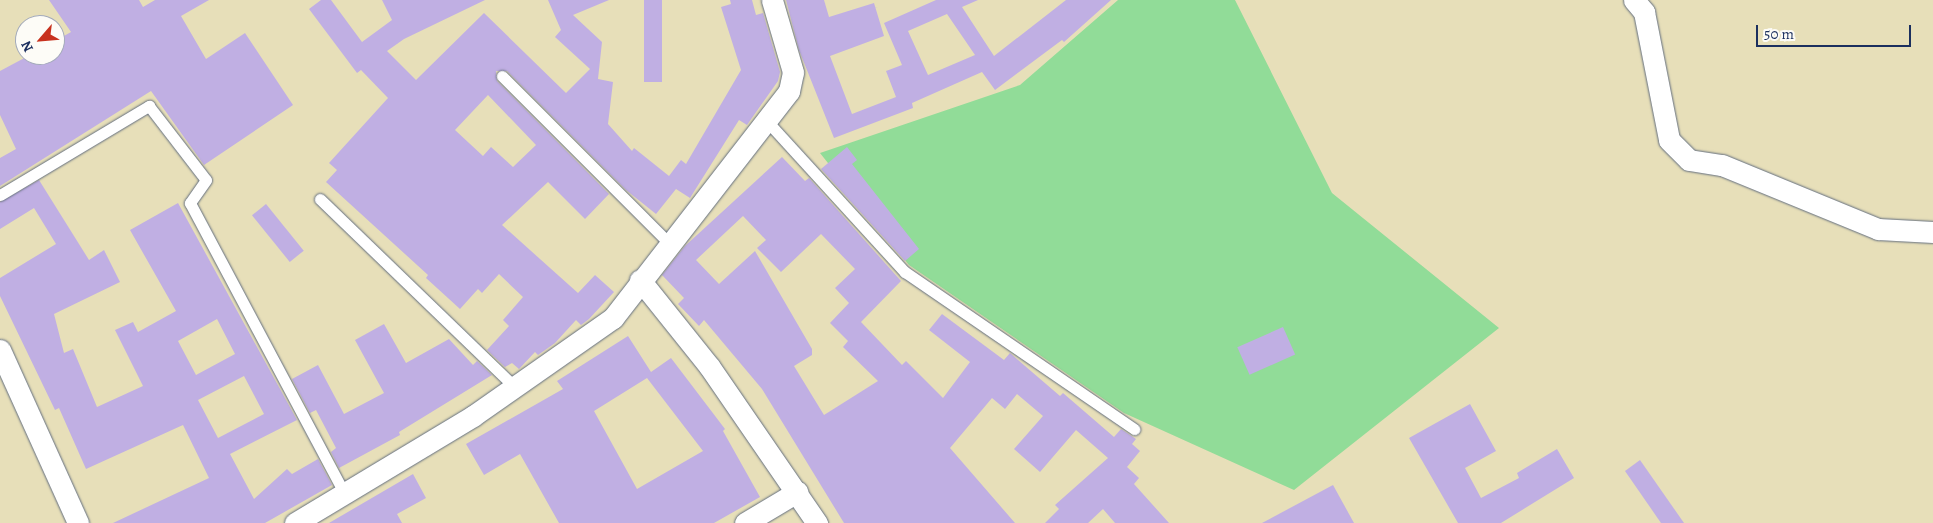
<!DOCTYPE html>
<html>
<head>
<meta charset="utf-8">
<style>
	body { margin:0 }
	#map { position:relative; width:1933px; height:523px; overflow:hidden; background:#e7dfb9; font-family:Alegreya,serif }
	div>[style] { position:absolute }
	[style*='--x'] { left:calc(var(--x)*1px); top:calc(var(--y)*1px); width:calc(var(--w)*1px); rotate:calc(var(--a)*1deg) }
	.green>* { inset:0; background:#91dc98 }
	.building>* { inset:0; background:#c0afe3; transform-origin:0 0 }
	.roads { filter:drop-shadow(0 0 1px #626d7e) drop-shadow(0 0 1px #626d7e) }
	.lane>* { height:11px; margin:-5.5px; padding:0 5.5px; transform-origin:5.5px; border-radius:5.5px; background:#fff }
	.street>* { height:21px; margin:-10.5px; padding:0 10.5px; transform-origin:10.5px; border-radius:10.5px; background:#fff }
	span { translate:-50% -50%; white-space:nowrap; text-align:center; line-height:1.15; -webkit-text-stroke:4px #fdfcf7; paint-order:stroke }
	.north { position:absolute; left:15px; top:15px; width:50px; height:50px; box-sizing:border-box; background:#fdfcf7; border:1px solid #a3aaba; border-radius:50%; rotate:243deg; font-size:14px; font-weight:700; line-height:20px; text-align:center; color:#1b2f5e }
	.north::after { content:''; display:block; margin:auto; width:18px; height:22px; background:#c8321e; clip-path:polygon(50% 0,100% 100%,50% 72%,0 100%) }
	.scale { position:absolute; left:1756px; top:25px; width:155px; height:22px; box-sizing:border-box; border:2px solid #1b2f5e; border-top:0; padding-left:6px; font-size:15px; line-height:18px; white-space:nowrap; color:#1b2f5e; -webkit-text-stroke:4px #fdfcf7; paint-order:stroke }
</style>
</head>
<body>
<div id="map">
	<div class="green">
		<i style="clip-path:polygon(1118px 0,1235px 0,1332px 193px,1499px 328px,1294px 490px,1124px 413px,909px 265px,820px 153px,1020px 85px)"></i>
	</div>
	<div class="building">
		<i style="clip-path:polygon(49px 0,139px 0,143px 7px,155px 0,209px 0,181px 16px,206px 59px,245px 33px,293px 105px,204px 165px,151px 91px,0 186px,0 158px,16px 149px,0 115px,0 71px,30px 55px,55px 55px,55px 41px,71px 32px)"></i>
		<i style="clip-path:polygon(evenodd,321px 0,331px 0,362px 42px,392px 20px,382px 0,485px 0,404px 39px,387px 51px,416px 80px,484px 13px,566px 93px,590px 69px,555px 37px,561px 30px,548px 0,609px 0,573px 15px,602px 42px,598px 79px,613px 82px,608px 124px,632px 151px,634px 148px,669px 176px,681px 160px,686px 164px,741px 70px,721px 7px,731px 4px,730px 0,752px 0,756px 15px,763px 13px,780px 72px,778px 81px,747px 125px,739px 120px,690px 198px,676px 189px,656px 214px,626px 190px,507px 71px,496px 71px,497px 81px,609px 194px,585px 219px,548px 182px,502px 225px,578px 293px,595px 275px,614px 292px,589px 319px,581px 325px,576px 320px,555px 343px,538px 355px,535px 352px,519px 369px,512px 363px,505px 367px,487px 350px,509px 326px,503px 320px,523px 297px,499px 274px,482px 293px,478px 289px,460px 309px,426px 278px,428px 275px,326px 182px,337px 170px,329px 163px,388px 98px,361px 70px,357px 73px,309px 9px,321px 0,488px 95px,536px 145px,513px 167px,491px 147px,483px 156px,455px 130px,488px 95px)"></i>
		<i style="left:644px;top:0;width:18px;height:82px"></i>
		<i style="clip-path:polygon(evenodd,786px 0,824px 0,829px 17px,874px 3px,884px 36px,830px 56px,852px 114px,896px 97px,886px 71px,902px 65px,884px 23px,936px 0,978px 0,962px 7px,994px 56px,1066px 0,1111px 0,1064px 42px,1062px 40px,995px 90px,982px 72px,912px 103px,913px 108px,834px 138px,799px 50px,786px 0,947px 14px,975px 55px,928px 75px,908px 31px,947px 14px)"></i>
		<i style="clip-path:polygon(847px 147px,857px 160px,852px 164px,919px 249px,905px 261px,821px 169px)"></i>
		<i style="clip-path:polygon(evenodd,782px 157px,805px 181px,809px 178px,901px 281px,861px 322px,902px 365px,906px 361px,943px 398px,970px 362px,929px 330px,942px 314px,1004px 360px,1010px 353px,1060px 396px,1063px 393px,1114px 437px,1121px 429px,1136px 439px,1132px 444px,1140px 451px,1127px 467px,1139px 478px,1134px 484px,1169px 523px,1115px 523px,1103px 509px,1088px 523px,1045px 523px,1059px 509px,1055px 505px,1108px 458px,1076px 430px,1040px 472px,1014px 449px,1043px 416px,1017px 394px,1005px 409px,992px 398px,950px 448px,1015px 523px,844px 523px,762px 389px,704px 320px,699px 326px,678px 304px,684px 298px,662px 275px,685px 246px,782px 157px,743px 216px,766px 240px,757px 248px,781px 272px,821px 234px,855px 269px,835px 288px,849px 303px,830px 323px,848px 341px,843px 347px,878px 381px,824px 415px,794px 366px,812px 355px,812px 349px,755px 251px,719px 284px,696px 260px,743px 216px)"></i>
		<i style="clip-path:polygon(evenodd,39px 180px,89px 260px,104px 250px,120px 282px,54px 314px,64px 353px,73px 349px,97px 407px,143px 386px,115px 330px,133px 322px,138px 332px,176px 311px,130px 230px,178px 203px,297px 420px,230px 454px,254px 499px,287px 469px,292px 474px,318px 459px,332px 485px,265px 523px,113px 523px,209px 478px,183px 425px,86px 469px,59px 408px,55px 410px,0 296px,0 278px,56px 244px,34px 208px,0 229px,0 202px,39px 180px,217px 319px,235px 354px,196px 375px,178px 341px,217px 319px,39px 180px,244px 376px,264px 414px,218px 438px,198px 400px,244px 376px)"></i>
		<i style="left:266px;top:204px;width:60px;height:18px;rotate:51deg"></i>
		<i style="clip-path:polygon(384px 324px,406px 363px,449px 339px,473px 365px,477px 361px,492px 375px,399px 432px,400px 435px,339px 468px,331px 452px,336px 448px,316px 410px,310px 413px,292px 379px,318px 365px,344px 414px,384px 393px,355px 340px)"></i>
		<i style="left:1283px;top:327px;width:30px;height:50px;rotate:66deg"></i>
		<i style="clip-path:polygon(evenodd,628px 336px,651px 372px,671px 358px,725px 429px,723px 431px,760px 497px,714px 523px,559px 523px,520px 454px,484px 475px,466px 444px,563px 389px,557px 381px,628px 336px,647px 378px,703px 451px,637px 489px,594px 411px,647px 378px)"></i>
		<i style="clip-path:polygon(1470px 404px,1496px 451px,1465px 468px,1481px 498px,1519px 478px,1517px 473px,1557px 449px,1574px 478px,1501px 523px,1458px 523px,1409px 438px)"></i>
		<i style="clip-path:polygon(1640px 460px,1684px 523px,1661px 523px,1625px 471px)"></i>
		<i style="clip-path:polygon(413px 474px,426px 498px,397px 514px,402px 523px,329px 523px)"></i>
		<i style="clip-path:polygon(1333px 485px,1354px 523px,1262px 523px)"></i>
	</div>
	<div class="roads">
		<div class="lane">
			<i style="--x:502;--y:76;--w:236;--a:45"></i>
			<i style="--x:766;--y:120;--w:206;--a:47.6"></i>
			<i style="--x:905;--y:272;--w:278;--a:34.4"></i>
			<i style="--x:0;--y:195;--w:174;--a:-30.9"></i>
			<i style="--x:149;--y:106;--w:93;--a:52.4"></i>
			<i style="--x:206;--y:180;--w:28;--a:125"></i>
			<i style="--x:190;--y:203;--w:330;--a:62"></i>
			<i style="--x:320;--y:199;--w:271;--a:44"></i>
		</div>
		<div class="street">
			<i style="--x:1634;--y:0;--w:16;--a:50"></i>
			<i style="--x:1644;--y:12;--w:130;--a:78.9"></i>
			<i style="--x:1669;--y:140;--w:28;--a:45"></i>
			<i style="--x:1689;--y:160;--w:33;--a:9"></i>
			<i style="--x:1722;--y:165;--w:169;--a:22.3"></i>
			<i style="--x:1878;--y:229;--w:55;--a:3.1"></i>
			<i style="--x:640;--y:280;--w:110;--a:51.3"></i>
			<i style="--x:709;--y:366;--w:191;--a:55.5"></i>
			<i style="--x:0;--y:350;--w:190;--a:65.7"></i>
			<i style="--x:295;--y:523;--w:208;--a:-31"></i>
			<i style="--x:473;--y:416;--w:171;--a:-35"></i>
			<i style="--x:613;--y:318;--w:287;--a:-52.2"></i>
			<i style="--x:789;--y:91;--w:19;--a:-78"></i>
			<i style="--x:793;--y:72;--w:75;--a:-106.3"></i>
			<i style="--x:745;--y:523;--w:61;--a:-30.8"></i>
		</div>
	</div>
	<div class="north">N</div>
	<div class="scale">50 m</div>
</div>
</body>
</html>
